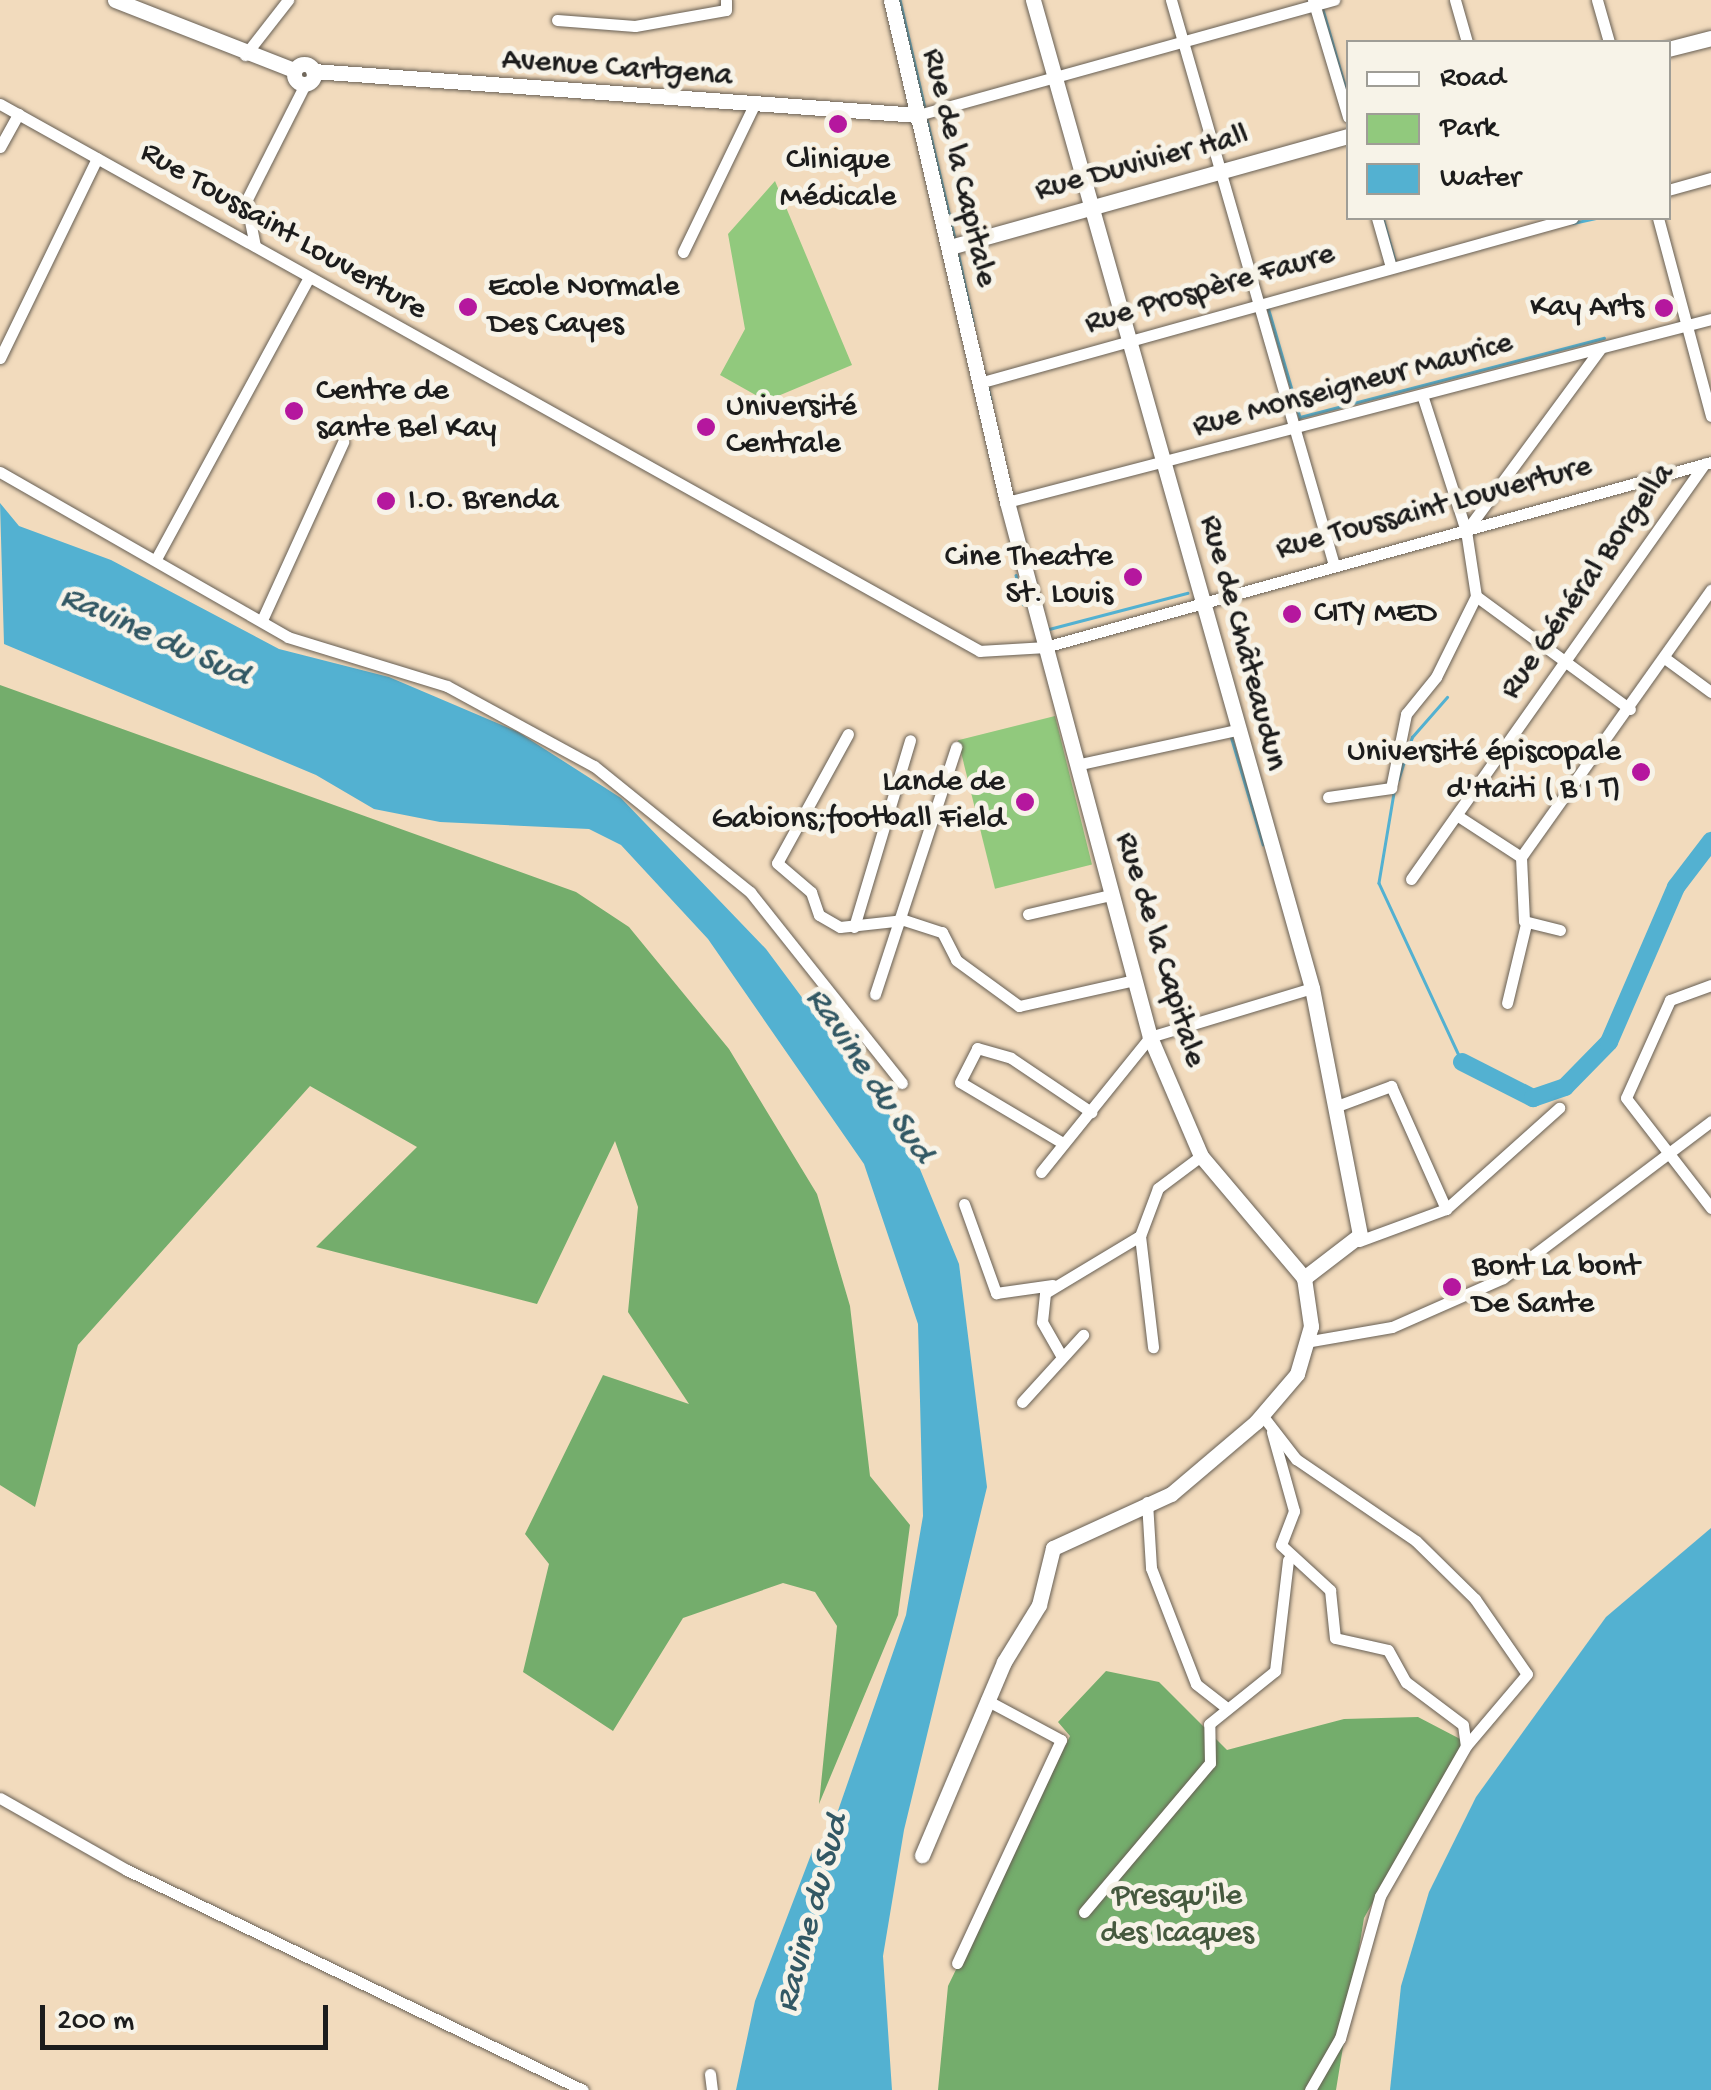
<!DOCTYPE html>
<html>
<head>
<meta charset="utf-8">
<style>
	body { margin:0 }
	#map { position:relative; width:1711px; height:2090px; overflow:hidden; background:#f2dbbd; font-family:"Gochi Hand",sans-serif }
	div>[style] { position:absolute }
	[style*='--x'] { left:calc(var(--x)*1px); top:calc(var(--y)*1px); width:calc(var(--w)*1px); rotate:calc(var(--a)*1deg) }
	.green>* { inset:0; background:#91c97d; transform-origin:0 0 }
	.forest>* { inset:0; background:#74ad6c }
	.water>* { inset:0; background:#53b1d1 }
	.stream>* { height:2.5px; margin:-1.25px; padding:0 1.25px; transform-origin:1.25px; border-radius:1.25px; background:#53b1d1 }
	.river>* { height:18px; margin:-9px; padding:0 9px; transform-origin:9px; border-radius:9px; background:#53b1d1 }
	.roads { filter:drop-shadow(0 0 2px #675f54) drop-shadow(0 0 2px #675f54) }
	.street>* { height:11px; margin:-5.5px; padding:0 5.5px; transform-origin:5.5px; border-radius:5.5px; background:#fff }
	.secondary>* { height:15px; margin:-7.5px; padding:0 7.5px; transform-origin:7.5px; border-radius:7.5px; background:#fff }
	.secondary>.ring { margin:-7.5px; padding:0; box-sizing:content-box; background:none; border:15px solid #fff; border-radius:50% }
	.dots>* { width:28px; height:28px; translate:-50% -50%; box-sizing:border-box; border:5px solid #f7f3e8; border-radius:50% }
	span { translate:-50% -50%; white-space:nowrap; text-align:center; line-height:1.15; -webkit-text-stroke:10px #f7f3e8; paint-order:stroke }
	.street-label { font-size:32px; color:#1c1c1c }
	.poi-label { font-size:32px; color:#1c1c1c }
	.left { translate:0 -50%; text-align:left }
	.right { translate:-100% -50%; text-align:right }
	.park-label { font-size:32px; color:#45593e }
	.water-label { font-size:35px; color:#325864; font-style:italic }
	.legend { position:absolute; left:1346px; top:40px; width:325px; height:180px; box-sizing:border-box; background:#f7f3e8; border:2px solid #9f9d96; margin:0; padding:12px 18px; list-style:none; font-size:30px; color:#1c1c1c }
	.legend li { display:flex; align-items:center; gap:20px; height:50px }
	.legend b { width:50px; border:2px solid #9f9d96 }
	.scale { position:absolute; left:40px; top:2005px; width:288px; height:45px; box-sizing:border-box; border:5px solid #1c1c1c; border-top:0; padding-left:12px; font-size:30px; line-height:35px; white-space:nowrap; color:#1c1c1c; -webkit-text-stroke:8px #f7f3e8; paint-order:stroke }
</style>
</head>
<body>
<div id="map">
	<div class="green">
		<i style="clip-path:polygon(775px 181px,852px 365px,766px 401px,720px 375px,745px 329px,728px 234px)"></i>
		<i style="left:1055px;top:716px;width:153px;height:100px;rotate:76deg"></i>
	</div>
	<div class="forest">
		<i style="clip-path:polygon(0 685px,576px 892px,629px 927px,729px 1049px,817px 1194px,850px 1306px,870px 1476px,910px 1525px,898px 1615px,819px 1804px,837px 1626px,815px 1592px,783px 1583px,683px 1618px,613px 1731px,523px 1672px,549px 1564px,525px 1534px,603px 1375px,689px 1404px,628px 1312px,638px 1207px,615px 1141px,537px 1304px,316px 1247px,417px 1147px,310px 1086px,78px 1345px,35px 1507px,0 1485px)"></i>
		<i style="clip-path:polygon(1106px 1671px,1159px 1682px,1227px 1750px,1344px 1719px,1418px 1717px,1464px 1741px,1364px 1918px,1336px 2090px,938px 2090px,948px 1986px,1070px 1736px,1058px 1722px)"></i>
	</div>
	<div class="water">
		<i style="clip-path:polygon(0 503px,19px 526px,111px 560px,279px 649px,389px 677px,518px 732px,621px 798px,766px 949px,908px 1140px,959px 1264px,987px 1487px,904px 1830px,883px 1956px,892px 2090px,736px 2090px,755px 2001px,812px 1852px,832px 1828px,906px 1615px,923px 1516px,918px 1324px,864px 1164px,708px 939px,621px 845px,589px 829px,440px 822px,374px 809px,316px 775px,4px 644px)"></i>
		<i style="clip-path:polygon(1711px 1528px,1711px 2090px,1390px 2090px,1401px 1986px,1429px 1892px,1476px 1797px,1606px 1617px)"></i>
	</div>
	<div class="stream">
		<i style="--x:900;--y:0;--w:111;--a:77"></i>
		<i style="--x:1322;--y:6;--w:94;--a:73.9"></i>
		<i style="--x:926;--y:115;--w:127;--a:76.8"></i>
		<i style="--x:1383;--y:218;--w:48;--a:74.2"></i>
		<i style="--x:1573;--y:223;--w:24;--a:-12"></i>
		<i style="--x:958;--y:252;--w:72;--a:77.9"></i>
		<i style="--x:1268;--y:307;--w:115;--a:73.8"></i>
		<i style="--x:1300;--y:417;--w:314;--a:-14.6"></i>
		<i style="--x:987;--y:383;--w:17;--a:77"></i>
		<i style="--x:1016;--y:575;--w:30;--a:76"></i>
		<i style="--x:1049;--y:629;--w:143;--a:-14.6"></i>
		<i style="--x:1231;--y:736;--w:113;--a:73.5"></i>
		<i style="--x:1398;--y:780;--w:45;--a:-72"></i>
		<i style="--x:1412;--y:737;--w:53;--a:-48.8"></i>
		<i style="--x:1394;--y:793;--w:91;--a:99.5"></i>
		<i style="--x:1379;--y:883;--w:197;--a:65.1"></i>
	</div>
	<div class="river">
		<i style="--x:1462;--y:1062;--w:80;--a:26.9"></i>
		<i style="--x:1533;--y:1098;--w:34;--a:-19"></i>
		<i style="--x:1565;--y:1087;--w:63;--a:-45.6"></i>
		<i style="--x:1609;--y:1042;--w:169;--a:-66.6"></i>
		<i style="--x:1676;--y:887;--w:58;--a:-52.7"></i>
	</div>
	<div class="roads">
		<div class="street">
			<i style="--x:1171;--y:0;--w:588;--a:73.91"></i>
			<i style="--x:1313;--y:0;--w:122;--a:73.3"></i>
			<i style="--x:1455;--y:0;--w:44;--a:74.1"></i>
			<i style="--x:1597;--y:0;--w:44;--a:74.1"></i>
			<i style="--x:557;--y:20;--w:78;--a:4.4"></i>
			<i style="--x:635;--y:26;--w:92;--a:-10"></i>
			<i style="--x:726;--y:10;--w:10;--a:-90"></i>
			<i style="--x:245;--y:55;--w:70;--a:-52"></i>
			<i style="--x:0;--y:104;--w:1122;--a:29.17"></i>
			<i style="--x:980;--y:651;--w:65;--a:-3.5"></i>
			<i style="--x:1045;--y:647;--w:691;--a:-15.52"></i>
			<i style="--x:918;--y:115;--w:432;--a:-15.5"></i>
			<i style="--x:0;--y:147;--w:38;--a:-61"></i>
			<i style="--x:1668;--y:190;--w:45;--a:-15.6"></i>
			<i style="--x:1377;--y:218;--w:51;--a:74.1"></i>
			<i style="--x:1658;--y:218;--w:205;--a:75"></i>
			<i style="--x:255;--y:246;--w:46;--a:-101.3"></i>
			<i style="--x:246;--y:201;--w:131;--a:-63.2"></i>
			<i style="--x:683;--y:252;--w:163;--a:-64.2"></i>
			<i style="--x:0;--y:358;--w:222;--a:-64.1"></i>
			<i style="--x:979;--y:383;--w:616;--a:-15.55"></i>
			<i style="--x:0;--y:472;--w:332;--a:29.8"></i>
			<i style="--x:288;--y:637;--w:166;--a:17.1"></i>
			<i style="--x:447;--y:686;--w:167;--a:28.6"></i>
			<i style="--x:594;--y:766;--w:201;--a:38.9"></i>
			<i style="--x:750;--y:892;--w:244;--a:51.5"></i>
			<i style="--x:1007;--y:502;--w:727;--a:-14.57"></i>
			<i style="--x:1466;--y:531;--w:226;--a:-53.6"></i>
			<i style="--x:156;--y:559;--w:319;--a:-61.5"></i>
			<i style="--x:1476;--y:596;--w:191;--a:36.3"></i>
			<i style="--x:262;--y:620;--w:196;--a:-65.5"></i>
			<i style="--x:1666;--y:659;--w:56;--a:36.3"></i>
			<i style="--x:848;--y:734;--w:147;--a:118.8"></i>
			<i style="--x:777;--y:863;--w:45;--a:40.5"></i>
			<i style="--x:811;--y:892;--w:24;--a:71"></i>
			<i style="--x:819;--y:915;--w:24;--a:30"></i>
			<i style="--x:840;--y:927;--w:64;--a:-6.2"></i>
			<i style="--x:904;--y:920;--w:40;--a:18"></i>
			<i style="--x:942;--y:932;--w:31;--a:63"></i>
			<i style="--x:956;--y:960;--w:78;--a:36.1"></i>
			<i style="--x:1019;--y:1006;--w:118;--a:-12.7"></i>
			<i style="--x:1076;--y:765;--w:165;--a:-12.3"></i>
			<i style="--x:1328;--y:797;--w:64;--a:-8.1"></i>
			<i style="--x:1391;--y:788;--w:76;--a:-78.5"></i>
			<i style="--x:1406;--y:714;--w:48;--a:-51"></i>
			<i style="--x:1436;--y:677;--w:90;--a:-63.7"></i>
			<i style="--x:1476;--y:596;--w:66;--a:-98.7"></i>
			<i style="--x:1466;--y:531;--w:143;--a:-107.9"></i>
			<i style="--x:1458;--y:816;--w:75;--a:33.1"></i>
			<i style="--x:1411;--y:879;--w:509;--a:-54.75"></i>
			<i style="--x:1028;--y:914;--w:84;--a:-13"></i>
			<i style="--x:854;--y:927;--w:195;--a:-73.3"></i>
			<i style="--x:1560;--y:930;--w:37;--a:-166"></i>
			<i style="--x:1524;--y:921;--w:64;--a:-92.7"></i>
			<i style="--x:1521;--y:857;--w:328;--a:-54.6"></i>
			<i style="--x:1711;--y:985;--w:44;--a:159.9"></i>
			<i style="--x:1670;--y:1000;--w:107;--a:114.2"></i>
			<i style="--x:1626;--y:1098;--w:139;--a:52.3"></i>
			<i style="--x:875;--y:994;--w:260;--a:-71.8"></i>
			<i style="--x:1507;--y:1003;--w:81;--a:-76.5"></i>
			<i style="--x:1337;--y:1106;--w:58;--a:-20.3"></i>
			<i style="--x:1391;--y:1086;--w:135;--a:65.9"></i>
			<i style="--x:1061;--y:1142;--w:117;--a:-149.3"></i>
			<i style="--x:960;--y:1082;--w:38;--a:-63"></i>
			<i style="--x:977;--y:1048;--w:35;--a:16"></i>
			<i style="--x:1011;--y:1058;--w:97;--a:34"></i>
			<i style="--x:1041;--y:1172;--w:174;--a:-51.1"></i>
			<i style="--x:1150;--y:1037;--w:169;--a:-16.8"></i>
			<i style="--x:964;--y:1204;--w:95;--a:70.2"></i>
			<i style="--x:996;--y:1293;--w:57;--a:-8.1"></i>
			<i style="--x:1140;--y:1236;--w:112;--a:83.3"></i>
			<i style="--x:1359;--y:1241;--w:93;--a:-20.2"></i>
			<i style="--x:1446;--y:1209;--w:152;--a:-41.8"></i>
			<i style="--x:1311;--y:1341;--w:82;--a:-9.8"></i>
			<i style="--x:1392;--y:1327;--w:121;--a:-23.8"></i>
			<i style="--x:1503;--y:1278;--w:261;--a:-37"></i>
			<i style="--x:1062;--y:1357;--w:40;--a:-119.7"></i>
			<i style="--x:1042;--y:1322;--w:29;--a:-84"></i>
			<i style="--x:1045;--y:1293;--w:111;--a:-31"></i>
			<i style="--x:1140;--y:1236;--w:51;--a:-69.4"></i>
			<i style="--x:1158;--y:1188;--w:54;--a:-36.7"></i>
			<i style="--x:1022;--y:1402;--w:91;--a:-47.7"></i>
			<i style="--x:1262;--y:1415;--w:56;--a:52.3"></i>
			<i style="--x:1296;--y:1459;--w:145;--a:34.3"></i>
			<i style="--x:1416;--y:1541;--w:83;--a:44.5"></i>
			<i style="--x:1475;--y:1599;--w:91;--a:55.3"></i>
			<i style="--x:1527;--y:1674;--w:94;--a:130.3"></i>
			<i style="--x:1466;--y:1746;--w:173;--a:119.8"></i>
			<i style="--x:1380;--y:1896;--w:148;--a:105.7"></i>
			<i style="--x:1340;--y:2038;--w:60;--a:120"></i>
			<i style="--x:1272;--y:1432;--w:82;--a:74.4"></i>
			<i style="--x:1294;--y:1511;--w:36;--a:111"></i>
			<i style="--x:1281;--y:1545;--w:67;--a:42.6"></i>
			<i style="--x:1330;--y:1590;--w:48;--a:84.1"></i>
			<i style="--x:1335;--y:1638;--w:54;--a:12.8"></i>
			<i style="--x:1388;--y:1650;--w:37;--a:61"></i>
			<i style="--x:1406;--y:1682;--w:71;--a:37"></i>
			<i style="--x:1463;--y:1725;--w:21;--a:82"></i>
			<i style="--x:1147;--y:1502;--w:66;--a:86.5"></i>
			<i style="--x:1151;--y:1568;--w:124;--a:68.8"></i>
			<i style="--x:1196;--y:1684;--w:36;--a:38"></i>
			<i style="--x:0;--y:1798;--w:146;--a:29.6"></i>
			<i style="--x:127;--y:1870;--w:506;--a:25.76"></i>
			<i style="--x:1084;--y:1912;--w:195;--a:-49.8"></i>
			<i style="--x:1210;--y:1763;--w:39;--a:-91"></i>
			<i style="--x:1209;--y:1724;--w:85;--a:-38.8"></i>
			<i style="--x:1275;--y:1671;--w:112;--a:-83.3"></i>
			<i style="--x:957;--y:1963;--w:246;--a:-65"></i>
			<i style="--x:1061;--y:1740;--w:85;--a:-151.9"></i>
			<i style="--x:710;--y:2074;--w:16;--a:83"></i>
		</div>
		<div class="secondary">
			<i style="--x:115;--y:0;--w:192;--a:21.4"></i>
			<i style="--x:891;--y:0;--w:515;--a:76.99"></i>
			<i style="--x:1007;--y:502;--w:554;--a:75.04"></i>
			<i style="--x:1150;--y:1037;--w:129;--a:66.8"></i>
			<i style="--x:1201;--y:1156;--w:160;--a:49.8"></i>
			<i style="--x:1304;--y:1278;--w:49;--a:81.7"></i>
			<i style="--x:1311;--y:1326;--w:50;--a:106.3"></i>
			<i style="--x:1297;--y:1374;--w:63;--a:130.5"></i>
			<i style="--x:1256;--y:1422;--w:111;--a:139.7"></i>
			<i style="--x:1171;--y:1494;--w:130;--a:155.4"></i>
			<i style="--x:1053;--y:1548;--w:59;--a:103.8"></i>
			<i style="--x:1039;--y:1605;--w:67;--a:121.6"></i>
			<i style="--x:1004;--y:1662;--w:210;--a:113"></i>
			<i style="--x:1033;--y:0;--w:1027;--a:74.23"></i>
			<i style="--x:1312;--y:988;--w:252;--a:79"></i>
			<i style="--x:1360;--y:1235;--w:71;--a:142.5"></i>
			<i style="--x:1668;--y:49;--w:44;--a:-14.3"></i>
			<i class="ring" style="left:294px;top:64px;width:5px;height:5px"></i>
			<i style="--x:313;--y:71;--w:607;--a:4.16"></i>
			<i style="--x:950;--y:247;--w:413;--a:-15.6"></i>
		</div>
	</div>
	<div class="dots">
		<i style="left:838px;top:124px;background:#b5179e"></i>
		<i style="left:468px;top:307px;background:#b5179e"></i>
		<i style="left:1664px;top:308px;background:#b5179e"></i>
		<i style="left:294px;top:411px;background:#b5179e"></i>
		<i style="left:706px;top:427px;background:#b5179e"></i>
		<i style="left:386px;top:501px;background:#b5179e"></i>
		<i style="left:1133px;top:577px;background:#b5179e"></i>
		<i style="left:1292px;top:614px;background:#b5179e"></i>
		<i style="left:1641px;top:772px;background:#b5179e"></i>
		<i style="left:1025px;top:802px;background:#b5179e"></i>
		<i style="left:1452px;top:1287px;background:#b5179e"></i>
	</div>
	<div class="street-label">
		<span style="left:617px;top:69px;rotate:4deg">Avenue Cartgena</span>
		<span style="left:1142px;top:164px;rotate:-15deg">Rue Duvivier Hall</span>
		<span style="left:958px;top:168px;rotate:77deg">Rue de la Capitale</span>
		<span style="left:283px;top:232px;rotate:30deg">Rue Toussaint Louverture</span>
		<span style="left:1210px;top:290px;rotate:-16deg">Rue Prospère Faure</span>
		<span style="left:1353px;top:386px;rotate:-15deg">Rue Monseigneur Maurice</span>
		<span style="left:1434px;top:509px;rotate:-15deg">Rue Toussaint Louverture</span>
		<span style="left:1588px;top:582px;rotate:-55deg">Rue Général Borgella</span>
		<span style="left:1242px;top:643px;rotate:75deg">Rue de Châteaudun</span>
		<span style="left:1159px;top:950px;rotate:73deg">Rue de la Capitale</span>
	</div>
	<div class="poi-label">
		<span style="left:838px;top:180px">Clinique<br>Médicale</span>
		<span class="left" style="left:488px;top:307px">Ecole Normale<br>Des Cayes</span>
		<span class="right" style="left:1644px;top:308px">Kay Arts</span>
		<span class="left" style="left:316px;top:411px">Centre de<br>sante Bel Kay</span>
		<span class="left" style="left:726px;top:427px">Université<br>Centrale</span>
		<span class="left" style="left:408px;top:501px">I.O. Brenda</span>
		<span class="right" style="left:1113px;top:577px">Cine Theatre<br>St. Louis</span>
		<span class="left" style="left:1314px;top:614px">CITY MED</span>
		<span class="right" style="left:1621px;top:772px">Université épiscopale<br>d'Haiti ( B I T)</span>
		<span class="right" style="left:1005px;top:802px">Lande de<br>Gabions;football Field</span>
		<span class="left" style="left:1472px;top:1287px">Bont La bont<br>De Sante</span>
	</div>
	<div class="park-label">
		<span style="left:1177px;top:1916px">Presqu'ile<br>des Icaques</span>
	</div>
	<div class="water-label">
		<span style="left:154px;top:638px;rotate:24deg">Ravine du Sud</span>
		<span style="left:868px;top:1076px;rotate:56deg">Ravine du Sud</span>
		<span style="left:814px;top:1914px;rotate:-75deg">Ravine du Sud</span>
	</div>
	<ul class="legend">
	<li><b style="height:12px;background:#fff"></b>Road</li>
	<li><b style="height:28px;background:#91c97d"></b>Park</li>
	<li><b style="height:28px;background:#53b1d1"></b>Water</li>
	</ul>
	<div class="scale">200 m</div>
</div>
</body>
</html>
